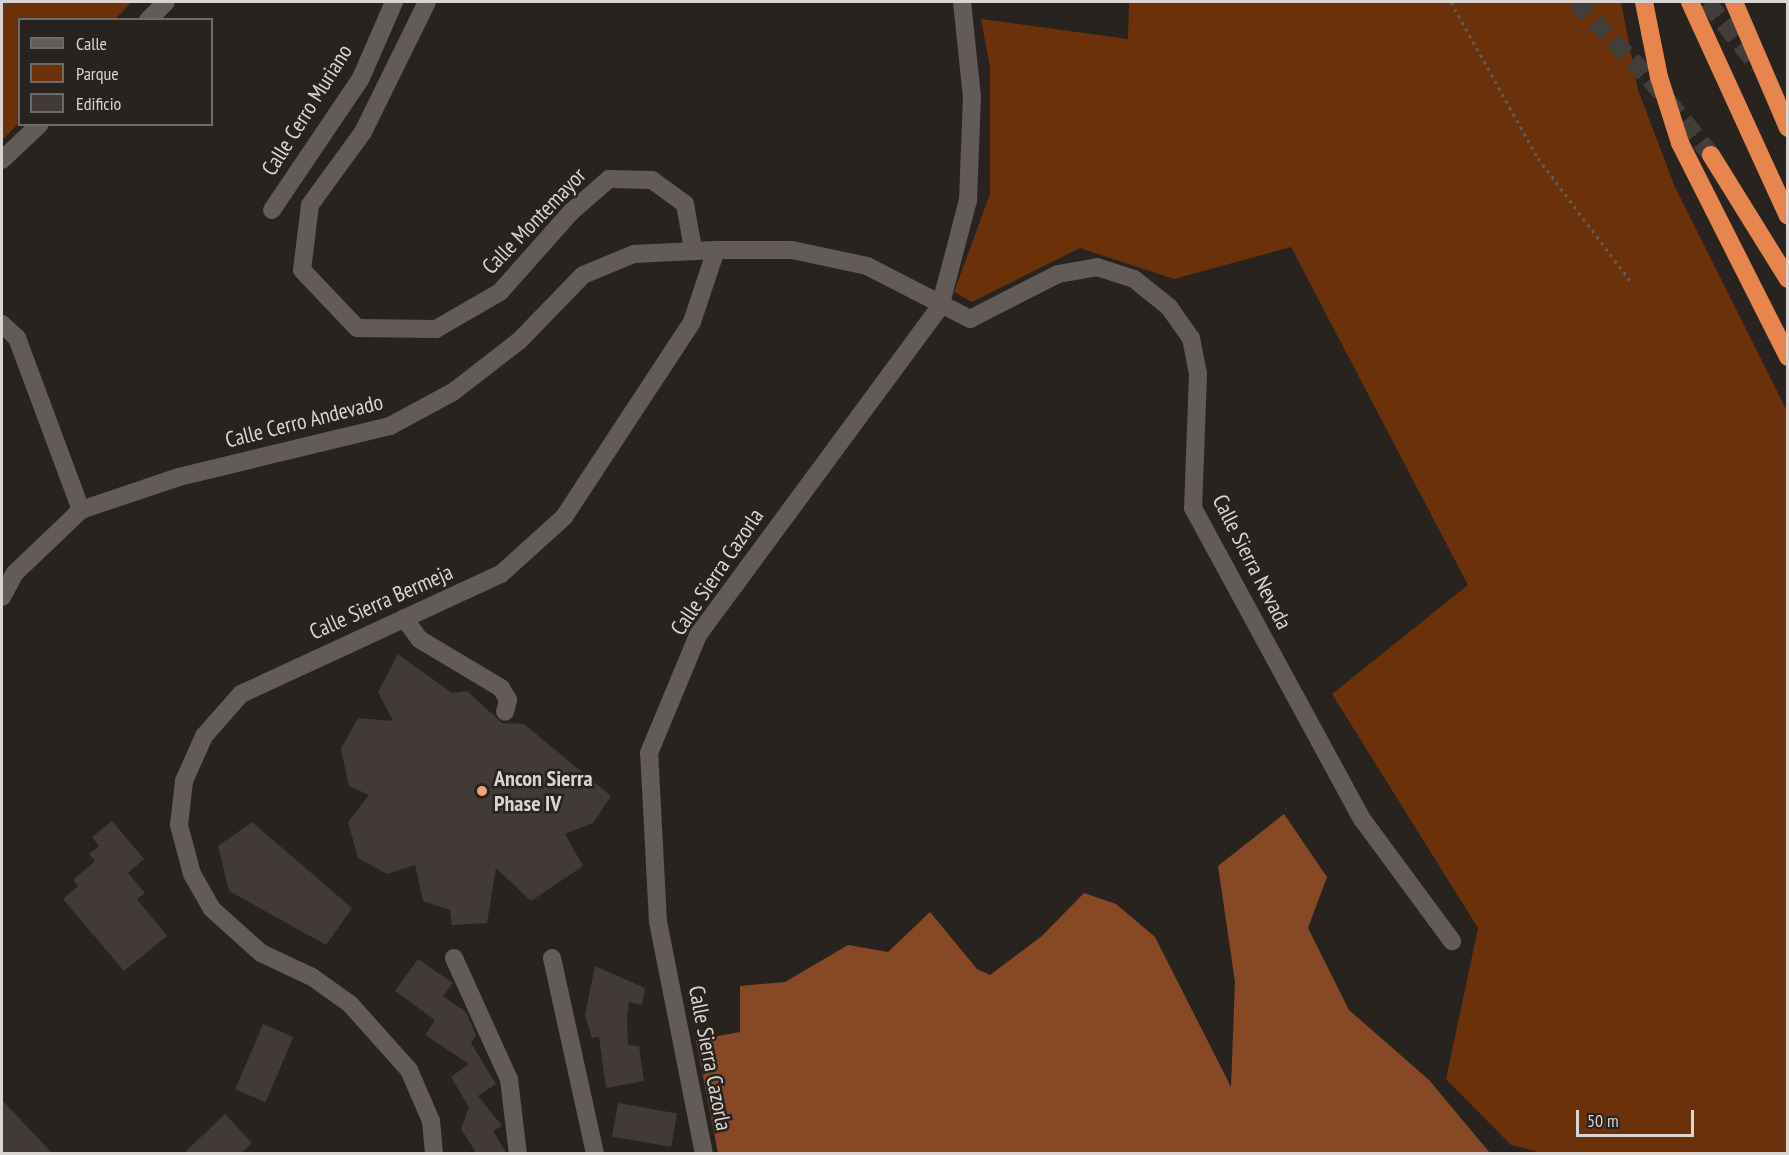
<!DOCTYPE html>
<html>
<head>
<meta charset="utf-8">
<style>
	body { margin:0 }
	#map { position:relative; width:1789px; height:1155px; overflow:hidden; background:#29231f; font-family:"PT Sans Narrow",sans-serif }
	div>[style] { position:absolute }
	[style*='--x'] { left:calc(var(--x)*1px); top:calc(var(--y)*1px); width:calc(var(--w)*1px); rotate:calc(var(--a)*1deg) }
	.green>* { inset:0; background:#6a310b }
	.forest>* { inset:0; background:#874925 }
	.building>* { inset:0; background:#413a36; transform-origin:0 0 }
	.highway-tunnel>* { height:18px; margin-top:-9px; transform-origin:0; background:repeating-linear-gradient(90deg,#443e3a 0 18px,transparent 0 27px) }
	.path>* { height:3px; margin-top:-1.5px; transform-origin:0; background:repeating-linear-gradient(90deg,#615b58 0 3px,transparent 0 7.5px) }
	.minor>* { height:18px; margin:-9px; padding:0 9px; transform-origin:9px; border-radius:9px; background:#635b57 }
	.highway>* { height:18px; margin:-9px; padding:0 9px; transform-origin:9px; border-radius:9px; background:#e6854d }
	.dots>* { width:16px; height:16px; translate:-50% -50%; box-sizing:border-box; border:3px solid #29231f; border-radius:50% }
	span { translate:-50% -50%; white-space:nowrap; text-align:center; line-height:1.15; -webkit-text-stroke:5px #29231f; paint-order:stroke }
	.street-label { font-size:22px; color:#dad5d3 }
	.poi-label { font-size:22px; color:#dad5d3; font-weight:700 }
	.left { translate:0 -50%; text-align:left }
	.frame { position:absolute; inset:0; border:3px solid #dad5d3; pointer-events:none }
	.legend { position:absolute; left:18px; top:18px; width:195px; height:108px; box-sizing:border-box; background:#29231f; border:2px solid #706a67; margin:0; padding:8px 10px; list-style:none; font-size:18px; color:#dad5d3 }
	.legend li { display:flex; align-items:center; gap:12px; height:30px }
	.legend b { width:30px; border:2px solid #706a67 }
	.scale { position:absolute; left:1576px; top:1110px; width:118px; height:27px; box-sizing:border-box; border:3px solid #dad5d3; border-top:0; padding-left:8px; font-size:18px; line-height:21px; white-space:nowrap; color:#dad5d3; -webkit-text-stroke:4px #29231f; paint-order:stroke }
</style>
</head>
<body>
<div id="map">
	<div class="green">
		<i style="clip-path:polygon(2px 2px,132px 2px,115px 19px,20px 20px,19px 123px,2px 140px)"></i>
		<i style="clip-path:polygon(1129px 2px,1621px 2px,1638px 90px,1675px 187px,1787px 411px,1787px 1153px,1542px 1153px,1511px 1145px,1446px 1079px,1478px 928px,1332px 694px,1468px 585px,1291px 247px,1174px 279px,1080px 248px,972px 302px,954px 292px,990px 194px,990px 67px,981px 19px,1128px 39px)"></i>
	</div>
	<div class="forest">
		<i style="clip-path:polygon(1284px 814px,1327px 877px,1308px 928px,1349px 1010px,1429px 1080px,1490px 1153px,718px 1153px,696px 1040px,740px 1032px,740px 986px,785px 982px,848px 945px,888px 952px,930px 912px,977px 969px,990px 975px,1042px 936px,1084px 893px,1116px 904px,1155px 937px,1231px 1087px,1235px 982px,1218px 866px)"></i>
	</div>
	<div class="building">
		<i style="clip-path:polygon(398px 654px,452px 693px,467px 691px,502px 723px,524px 724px,611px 796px,593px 823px,565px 834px,583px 866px,531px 901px,496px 868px,487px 923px,452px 925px,450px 910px,423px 901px,415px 865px,387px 874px,358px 858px,348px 822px,369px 795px,349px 786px,341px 749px,358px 718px,393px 721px,378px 692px)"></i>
		<i style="clip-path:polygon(112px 821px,144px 859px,128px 873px,145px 893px,137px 899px,167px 936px,124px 971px,63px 899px,78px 886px,73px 880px,95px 861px,89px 854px,99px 846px,92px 837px)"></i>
		<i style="clip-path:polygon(252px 822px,352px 908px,326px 945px,229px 891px,218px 846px)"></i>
		<i style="clip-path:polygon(418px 959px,453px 983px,443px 996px,466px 1012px,476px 1035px,471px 1043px,496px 1084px,478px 1096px,502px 1126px,493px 1131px,507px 1154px,477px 1154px,461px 1129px,469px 1107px,451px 1077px,469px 1064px,425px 1035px,435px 1020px,395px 991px)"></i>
		<i style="clip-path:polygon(595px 966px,645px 988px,642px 1005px,629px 1002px,627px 1017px,628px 1045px,639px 1046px,644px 1081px,606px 1088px,599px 1037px,592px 1038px,585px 1015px)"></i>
		<i style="left:263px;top:1024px;width:33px;height:71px;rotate:23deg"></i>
		<i style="clip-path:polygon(2px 1100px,53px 1154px,2px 1154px)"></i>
		<i style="left:618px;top:1103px;width:60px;height:34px;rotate:10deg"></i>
		<i style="clip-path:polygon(225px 1114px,252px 1143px,241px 1154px,183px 1154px)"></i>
	</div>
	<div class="highway-tunnel">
		<i style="--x:1576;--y:2;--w:107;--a:46.1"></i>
		<i style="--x:1650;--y:79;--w:97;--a:51.2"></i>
		<i style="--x:1707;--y:2;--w:82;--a:51.4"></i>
	</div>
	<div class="path">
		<i style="--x:1451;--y:2;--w:179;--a:60.9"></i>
		<i style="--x:1538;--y:158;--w:156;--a:53.1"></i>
	</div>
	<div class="minor">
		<i style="--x:427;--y:2;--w:145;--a:116.2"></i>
		<i style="--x:363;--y:132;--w:90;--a:126"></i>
		<i style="--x:310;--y:205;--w:65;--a:97"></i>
		<i style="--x:302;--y:270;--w:80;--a:46.5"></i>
		<i style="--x:357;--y:328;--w:79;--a:0.7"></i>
		<i style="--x:436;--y:329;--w:74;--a:-30"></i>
		<i style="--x:500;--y:292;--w:107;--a:-48.4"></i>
		<i style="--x:571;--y:212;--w:50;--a:-41"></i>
		<i style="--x:609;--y:179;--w:43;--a:1.3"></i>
		<i style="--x:652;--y:180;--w:41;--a:36"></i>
		<i style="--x:685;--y:204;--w:46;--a:79.9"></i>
		<i style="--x:148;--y:20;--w:25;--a:-45"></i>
		<i style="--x:2;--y:160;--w:52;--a:-43.5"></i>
		<i style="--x:272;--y:210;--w:159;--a:-56"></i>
		<i style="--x:361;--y:78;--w:83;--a:-66.5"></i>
		<i style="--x:2;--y:324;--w:21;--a:43"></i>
		<i style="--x:17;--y:338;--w:184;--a:69.6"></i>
		<i style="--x:2;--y:597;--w:27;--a:-62"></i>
		<i style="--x:15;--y:573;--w:91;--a:-43.7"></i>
		<i style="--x:81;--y:510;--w:103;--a:-18.6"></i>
		<i style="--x:179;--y:477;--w:217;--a:-13.6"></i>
		<i style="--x:390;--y:426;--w:72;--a:-28.4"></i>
		<i style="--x:453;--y:392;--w:83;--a:-37.7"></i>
		<i style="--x:519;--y:341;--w:92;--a:-45.9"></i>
		<i style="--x:583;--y:275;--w:55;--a:-22.4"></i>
		<i style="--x:634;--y:254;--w:82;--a:-2.8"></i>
		<i style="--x:404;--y:618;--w:26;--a:54"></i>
		<i style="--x:419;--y:639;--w:96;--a:30.9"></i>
		<i style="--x:501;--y:688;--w:14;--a:60"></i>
		<i style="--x:508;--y:700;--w:12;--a:104"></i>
		<i style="--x:454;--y:958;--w:133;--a:65.6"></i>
		<i style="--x:509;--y:1079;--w:76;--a:83.2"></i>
		<i style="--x:552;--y:958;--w:201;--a:77.6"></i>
		<i style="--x:434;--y:1154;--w:33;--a:-95"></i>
		<i style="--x:431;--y:1121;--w:56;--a:-113.3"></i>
		<i style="--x:409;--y:1070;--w:89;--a:-131.8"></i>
		<i style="--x:350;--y:1004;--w:47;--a:-144.6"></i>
		<i style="--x:312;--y:977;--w:56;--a:-154.8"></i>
		<i style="--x:261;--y:953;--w:66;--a:-138.1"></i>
		<i style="--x:212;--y:909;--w:40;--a:-119.7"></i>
		<i style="--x:192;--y:874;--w:51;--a:-104.9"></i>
		<i style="--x:179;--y:825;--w:44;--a:-83.5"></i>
		<i style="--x:184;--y:781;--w:49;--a:-66"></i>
		<i style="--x:204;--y:736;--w:56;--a:-48.6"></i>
		<i style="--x:241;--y:694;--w:286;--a:-24.8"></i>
		<i style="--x:501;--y:574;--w:85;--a:-42.1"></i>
		<i style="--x:564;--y:517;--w:233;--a:-56.7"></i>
		<i style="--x:692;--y:322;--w:76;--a:-71.6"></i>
		<i style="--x:716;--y:250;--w:76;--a:0"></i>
		<i style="--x:792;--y:250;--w:77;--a:12"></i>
		<i style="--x:867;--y:266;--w:116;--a:27.2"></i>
		<i style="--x:970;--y:319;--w:99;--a:-27.1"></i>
		<i style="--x:1058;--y:274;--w:40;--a:-10"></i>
		<i style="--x:1097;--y:267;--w:39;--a:18"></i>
		<i style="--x:1134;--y:279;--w:45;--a:38.7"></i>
		<i style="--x:1169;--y:307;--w:38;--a:55"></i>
		<i style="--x:1191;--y:338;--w:37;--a:79"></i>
		<i style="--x:1198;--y:374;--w:134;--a:92.1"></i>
		<i style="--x:1193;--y:508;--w:354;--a:61.5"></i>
		<i style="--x:1362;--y:819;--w:152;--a:53.6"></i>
		<i style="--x:704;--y:1154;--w:237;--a:-101.2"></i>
		<i style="--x:658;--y:922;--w:169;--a:-93"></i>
		<i style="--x:649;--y:753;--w:128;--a:-67.4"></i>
		<i style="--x:698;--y:635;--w:408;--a:-53.6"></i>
		<i style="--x:940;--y:307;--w:111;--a:-75.3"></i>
		<i style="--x:968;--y:200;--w:103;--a:-87.8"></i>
		<i style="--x:972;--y:97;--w:96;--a:-96"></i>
	</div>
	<div class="highway">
		<i style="--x:1644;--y:2;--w:76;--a:78.7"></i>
		<i style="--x:1659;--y:77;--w:69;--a:72.3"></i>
		<i style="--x:1680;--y:143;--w:240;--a:63.2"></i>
		<i style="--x:1690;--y:2;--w:235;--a:65.4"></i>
		<i style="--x:1734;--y:2;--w:137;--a:66.8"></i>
		<i style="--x:1711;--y:155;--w:146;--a:58.2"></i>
	</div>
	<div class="dots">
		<i style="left:482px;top:791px;background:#f0a279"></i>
	</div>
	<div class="street-label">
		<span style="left:307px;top:110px;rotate:-58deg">Calle Cerro Muriano</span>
		<span style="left:534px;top:221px;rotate:-46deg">Calle Montemayor</span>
		<span style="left:304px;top:421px;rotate:-14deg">Calle Cerro Andevado</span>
		<span style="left:1252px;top:562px;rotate:63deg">Calle Sierra Nevada</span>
		<span style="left:717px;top:572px;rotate:-56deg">Calle Sierra Cazorla</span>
		<span style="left:381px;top:602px;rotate:-24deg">Calle Sierra Bermeja</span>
		<span style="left:710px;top:1058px;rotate:79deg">Calle Sierra Cazorla</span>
	</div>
	<div class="poi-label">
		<span class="left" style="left:494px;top:791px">Ancon Sierra<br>Phase IV</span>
	</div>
	<div class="frame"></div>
	<ul class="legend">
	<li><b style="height:8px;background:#635b57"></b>Calle</li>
	<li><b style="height:16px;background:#6a310b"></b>Parque</li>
	<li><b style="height:16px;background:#413a36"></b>Edificio</li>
	</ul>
	<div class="scale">50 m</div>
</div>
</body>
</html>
